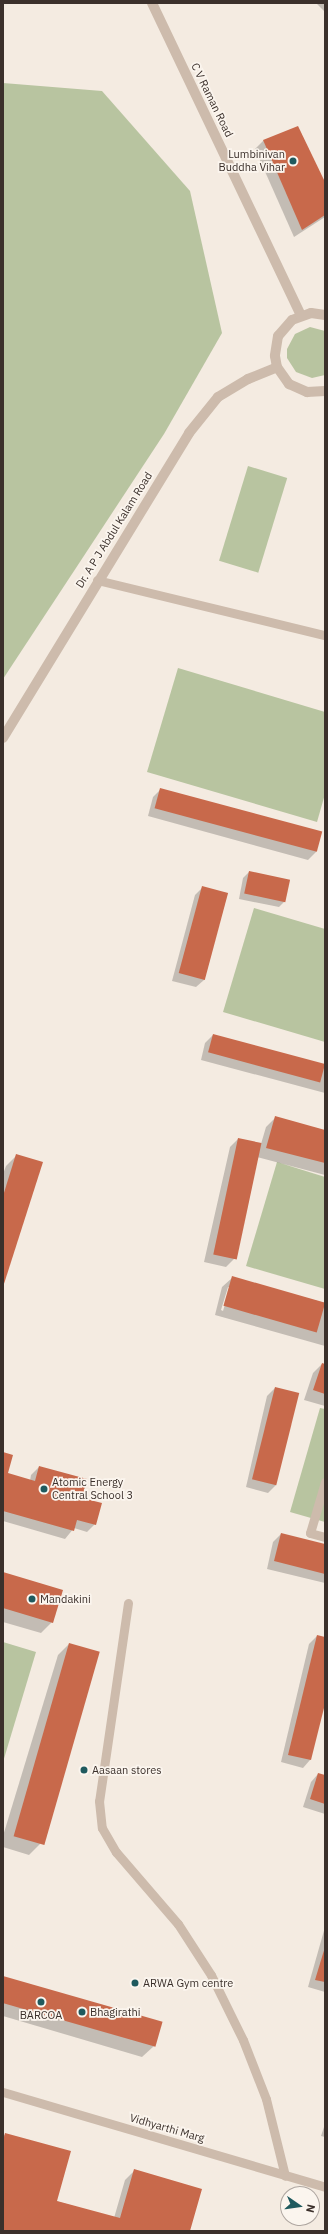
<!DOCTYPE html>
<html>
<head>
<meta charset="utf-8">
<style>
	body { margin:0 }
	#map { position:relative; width:328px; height:2234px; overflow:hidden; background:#f4ebe1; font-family:"IBM Plex Sans",sans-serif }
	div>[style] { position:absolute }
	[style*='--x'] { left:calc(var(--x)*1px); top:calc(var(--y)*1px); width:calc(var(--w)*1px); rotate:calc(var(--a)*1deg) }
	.green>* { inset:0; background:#b8c4a0; transform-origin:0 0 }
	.shadow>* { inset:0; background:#0003 }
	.building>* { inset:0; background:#c8694b; transform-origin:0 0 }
	.service>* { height:9px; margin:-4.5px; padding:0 4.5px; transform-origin:4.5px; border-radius:4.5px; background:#cdbbac }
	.tertiary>* { height:10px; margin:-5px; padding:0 5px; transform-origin:5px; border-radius:5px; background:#cdbbac }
	.dots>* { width:11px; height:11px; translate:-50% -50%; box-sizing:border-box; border:2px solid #fbf5ee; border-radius:50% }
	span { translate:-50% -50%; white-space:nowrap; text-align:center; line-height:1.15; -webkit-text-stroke:3.5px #fbf5ee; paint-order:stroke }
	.street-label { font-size:11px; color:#3b302b }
	.poi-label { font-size:11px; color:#3b302b }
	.right { translate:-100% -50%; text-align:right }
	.left { translate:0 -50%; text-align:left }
	.frame { position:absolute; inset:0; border:4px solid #3b302b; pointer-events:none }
	.north { position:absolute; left:280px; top:2186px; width:40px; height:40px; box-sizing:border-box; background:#fbf5ee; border:1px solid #aea6a0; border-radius:50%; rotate:103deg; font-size:11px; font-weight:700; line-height:16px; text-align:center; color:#3b302b }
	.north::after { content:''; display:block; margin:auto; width:14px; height:18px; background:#1f5a5e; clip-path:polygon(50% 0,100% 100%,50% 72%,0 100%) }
</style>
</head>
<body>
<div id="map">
	<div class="green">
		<i style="clip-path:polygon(3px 83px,102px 91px,190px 191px,222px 333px,164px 434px,3px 679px)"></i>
		<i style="clip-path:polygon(310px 327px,325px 331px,325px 375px,312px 378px,296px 372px,287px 358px,287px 349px,295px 334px)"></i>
		<i style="left:248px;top:466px;width:41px;height:99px;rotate:17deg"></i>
		<i style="clip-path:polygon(178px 668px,325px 712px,325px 794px,317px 822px,147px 772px)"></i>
		<i style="clip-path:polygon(254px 908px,325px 929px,325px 1042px,223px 1012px)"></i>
		<i style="clip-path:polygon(277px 1162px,325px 1177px,325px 1289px,246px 1266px)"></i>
		<i style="clip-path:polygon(320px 1408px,325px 1409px,325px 1522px,290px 1512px)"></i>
		<i style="clip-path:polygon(3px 1642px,36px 1652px,3px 1762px)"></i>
	</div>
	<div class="shadow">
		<i style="clip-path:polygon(316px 3px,325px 3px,325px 12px)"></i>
		<i style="clip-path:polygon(298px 127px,325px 184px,325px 217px,294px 237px,255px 149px,263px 141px)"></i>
		<i style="clip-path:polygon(161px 789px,321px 833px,316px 852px,308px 860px,148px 816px,153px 797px)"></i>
		<i style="clip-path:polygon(249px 872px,285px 901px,279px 907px,239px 899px,243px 878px)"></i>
		<i style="clip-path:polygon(203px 887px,204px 980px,196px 987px,172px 981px,195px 895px)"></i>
		<i style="clip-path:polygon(213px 1035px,325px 1065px,325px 1093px,201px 1060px,205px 1043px)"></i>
		<i style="clip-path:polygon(275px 1118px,325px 1131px,325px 1175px,257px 1157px,234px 1259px,226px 1267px,204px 1262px,230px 1147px,238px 1139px,261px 1144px,266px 1127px)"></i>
		<i style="clip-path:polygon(17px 1155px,3px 1285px,3px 1174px,6px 1166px)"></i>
		<i style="clip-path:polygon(evenodd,232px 1278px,325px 1303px,325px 1346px,215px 1315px,222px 1287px,232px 1278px,228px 1287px,230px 1287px,223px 1311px,221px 1310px,228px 1287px)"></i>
		<i style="clip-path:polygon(322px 1364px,325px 1365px,325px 1406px,304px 1400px,313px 1373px)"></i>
		<i style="clip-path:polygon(275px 1388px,276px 1485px,268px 1493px,246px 1487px,267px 1396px)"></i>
		<i style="clip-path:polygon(3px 1453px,6px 1474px,30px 1481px,31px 1475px,39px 1467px,81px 1498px,95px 1524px,87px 1532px,74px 1528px,65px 1539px,3px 1521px)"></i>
		<i style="clip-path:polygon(281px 1534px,325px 1546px,325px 1583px,267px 1569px,273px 1542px)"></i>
		<i style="clip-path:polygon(3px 1573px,52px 1622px,41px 1633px,3px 1622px)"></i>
		<i style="clip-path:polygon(317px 1636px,325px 1638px,325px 1700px,310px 1760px,303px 1768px,281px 1762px,309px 1644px)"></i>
		<i style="clip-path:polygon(69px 1644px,40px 1844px,29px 1855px,3px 1847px,3px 1836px,58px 1655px)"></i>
		<i style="clip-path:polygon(318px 1774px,325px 1776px,325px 1814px,303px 1807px,311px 1782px)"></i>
		<i style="clip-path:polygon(325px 1927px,325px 1992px,308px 1987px)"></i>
		<i style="clip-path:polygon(3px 1977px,154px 2046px,142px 2057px,3px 2016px)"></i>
		<i style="clip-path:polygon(325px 2124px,325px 2137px,321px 2136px)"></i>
		<i style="clip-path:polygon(6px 2134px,56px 2201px,114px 2218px,125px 2180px,135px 2170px,189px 2231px,3px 2231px,3px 2136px)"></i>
	</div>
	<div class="building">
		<i style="clip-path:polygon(298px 126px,325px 182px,325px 215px,302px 230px,263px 140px)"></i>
		<i style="left:160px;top:788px;width:168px;height:21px;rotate:15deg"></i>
		<i style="left:249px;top:871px;width:42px;height:23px;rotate:12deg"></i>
		<i style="left:202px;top:886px;width:27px;height:90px;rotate:15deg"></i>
		<i style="left:213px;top:1034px;width:116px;height:19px;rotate:15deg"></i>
		<i style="clip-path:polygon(275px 1116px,325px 1130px,325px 1163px,266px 1148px)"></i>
		<i style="left:238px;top:1138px;width:24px;height:119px;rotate:12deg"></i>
		<i style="clip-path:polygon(16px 1154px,43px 1162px,3px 1287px,3px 1196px)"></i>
		<i style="left:232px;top:1276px;width:97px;height:31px;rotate:16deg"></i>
		<i style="clip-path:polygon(322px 1363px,325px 1364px,325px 1394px,313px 1390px)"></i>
		<i style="left:275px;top:1387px;width:25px;height:95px;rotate:14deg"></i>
		<i style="clip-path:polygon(3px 1452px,13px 1455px,8px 1473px,35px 1481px,39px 1466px,87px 1479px,82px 1498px,102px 1503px,96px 1525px,77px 1520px,74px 1531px,3px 1511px)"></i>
		<i style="clip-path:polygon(281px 1533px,325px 1544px,325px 1574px,274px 1561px)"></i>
		<i style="clip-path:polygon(3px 1572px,63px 1590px,53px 1623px,3px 1608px)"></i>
		<i style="clip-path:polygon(317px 1635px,325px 1637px,325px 1704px,311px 1760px,288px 1755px)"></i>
		<i style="left:69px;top:1643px;width:32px;height:201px;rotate:16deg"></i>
		<i style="clip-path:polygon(318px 1773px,325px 1775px,325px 1804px,310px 1799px)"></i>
		<i style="clip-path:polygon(325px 1947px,325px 1982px,315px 1980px)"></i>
		<i style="left:3px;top:1976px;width:166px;height:26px;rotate:16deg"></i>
		<i style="clip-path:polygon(5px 2133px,71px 2151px,57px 2201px,120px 2218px,134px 2169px,202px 2189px,190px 2231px,3px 2231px,3px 2141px)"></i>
	</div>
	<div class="service">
		<i style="--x:97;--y:580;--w:235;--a:13.6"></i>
		<i style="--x:325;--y:1482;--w:53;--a:106.4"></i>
		<i style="--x:310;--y:1533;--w:16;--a:15"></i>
		<i style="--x:128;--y:1603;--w:200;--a:98.3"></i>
		<i style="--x:99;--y:1801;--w:27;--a:84"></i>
		<i style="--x:102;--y:1828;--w:28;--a:60"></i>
		<i style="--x:116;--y:1852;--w:95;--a:49.3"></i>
		<i style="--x:178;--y:1924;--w:61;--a:57.1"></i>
		<i style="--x:211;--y:1975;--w:72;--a:63.8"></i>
		<i style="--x:243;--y:2040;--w:63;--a:68.7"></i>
		<i style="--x:266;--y:2099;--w:79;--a:76.1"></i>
		<i style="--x:3;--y:2092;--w:336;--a:16.4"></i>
	</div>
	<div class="tertiary">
		<i style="--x:152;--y:3;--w:346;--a:64.5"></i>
		<i style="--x:325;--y:315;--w:14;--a:-172"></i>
		<i style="--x:311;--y:313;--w:20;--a:160"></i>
		<i style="--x:292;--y:320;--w:21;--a:131"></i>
		<i style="--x:278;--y:336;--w:20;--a:99"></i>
		<i style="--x:275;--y:356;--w:11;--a:80"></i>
		<i style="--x:277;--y:367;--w:21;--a:55"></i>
		<i style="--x:289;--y:384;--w:20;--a:24"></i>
		<i style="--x:307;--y:392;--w:18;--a:-3"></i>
		<i style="--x:3;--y:738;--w:357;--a:-58.6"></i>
		<i style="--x:189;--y:433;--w:46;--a:-51.1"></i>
		<i style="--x:218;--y:397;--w:35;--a:-31"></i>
		<i style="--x:248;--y:379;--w:31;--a:-22"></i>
	</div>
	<div class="dots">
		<i style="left:293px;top:161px;background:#1f5a5e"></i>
		<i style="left:44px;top:1489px;background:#1f5a5e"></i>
		<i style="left:32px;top:1599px;background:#1f5a5e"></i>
		<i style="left:84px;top:1770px;background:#1f5a5e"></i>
		<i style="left:135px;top:1983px;background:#1f5a5e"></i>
		<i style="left:41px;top:2002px;background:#1f5a5e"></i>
		<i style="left:82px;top:2012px;background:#1f5a5e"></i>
	</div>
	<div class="street-label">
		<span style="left:212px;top:100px;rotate:64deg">C V Raman Road</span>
		<span style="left:114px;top:530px;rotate:-58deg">Dr. A P J Abdul Kalam Road</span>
		<span style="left:167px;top:2128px;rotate:16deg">Vidhyarthi Marg</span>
	</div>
	<div class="poi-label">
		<span class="right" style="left:285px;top:161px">Lumbinivan<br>Buddha Vihar</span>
		<span class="left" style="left:52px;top:1489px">Atomic Energy<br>Central School 3</span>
		<span class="left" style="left:40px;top:1599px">Mandakini</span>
		<span class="left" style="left:92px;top:1770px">Aasaan stores</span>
		<span class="left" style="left:143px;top:1983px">ARWA Gym centre</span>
		<span class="left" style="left:90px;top:2012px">Bhagirathi</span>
		<span style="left:41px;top:2015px">BARCOA</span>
	</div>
	<div class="frame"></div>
	<div class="north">N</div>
</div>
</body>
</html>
